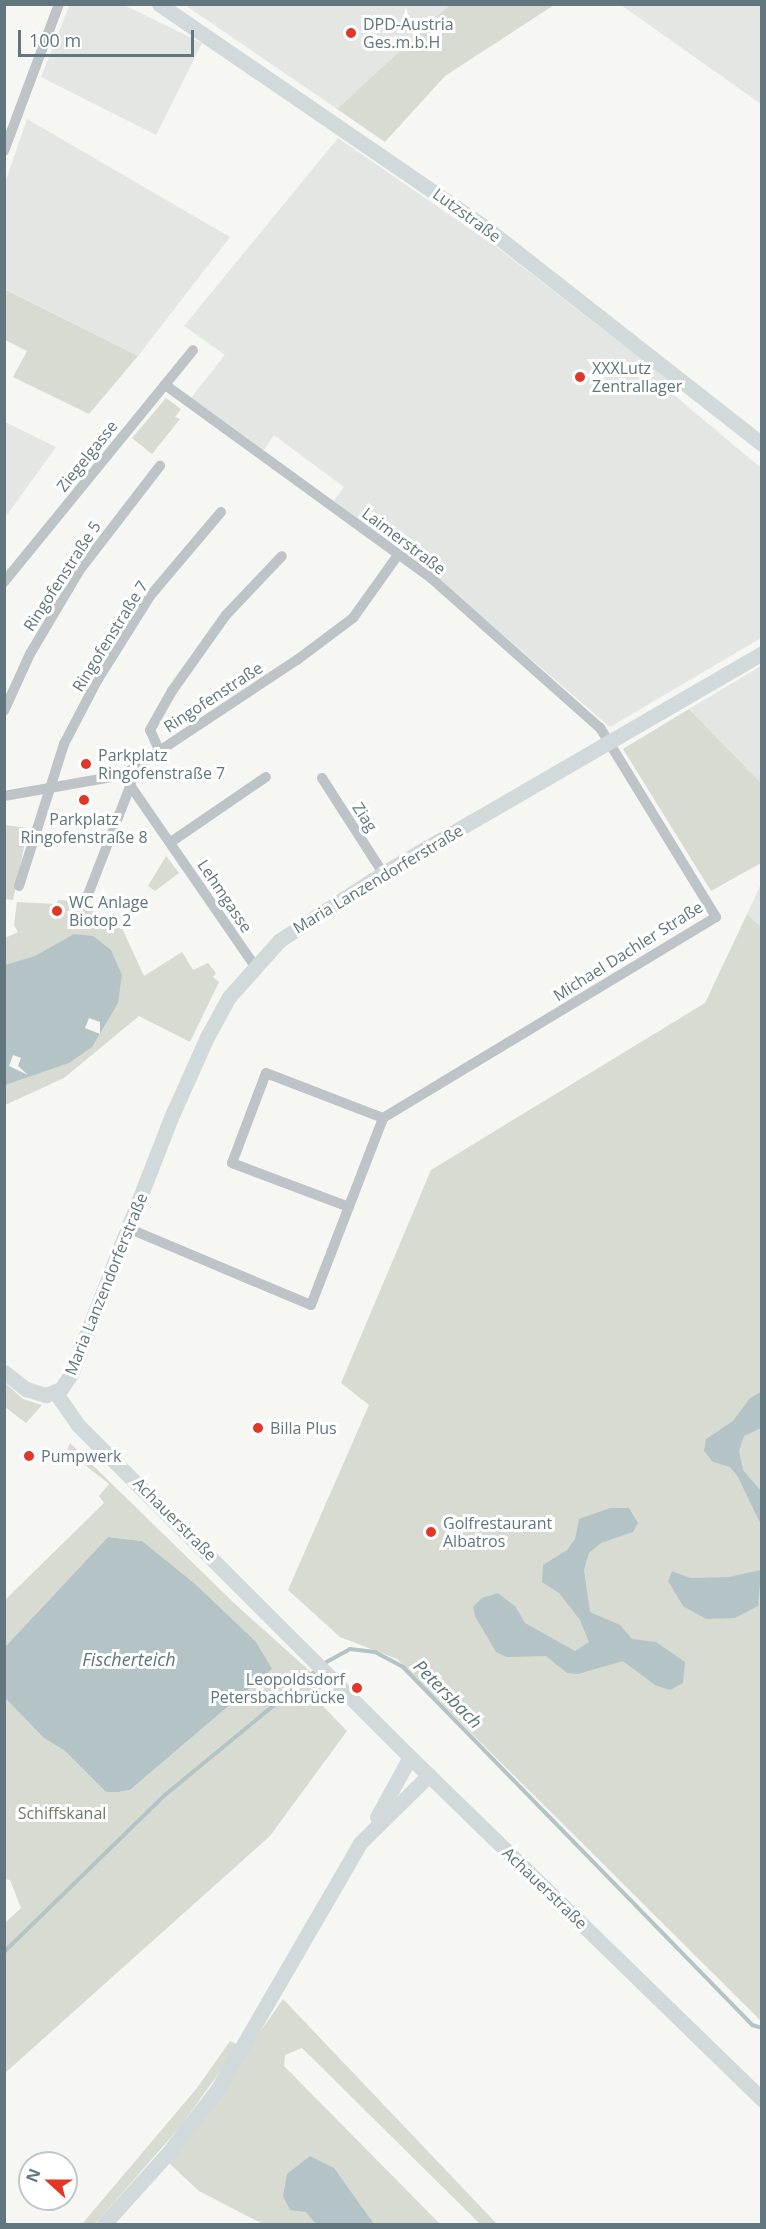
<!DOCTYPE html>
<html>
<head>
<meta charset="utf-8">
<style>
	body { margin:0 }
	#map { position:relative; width:766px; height:2229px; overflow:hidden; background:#f6f6f3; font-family:"Open Sans",sans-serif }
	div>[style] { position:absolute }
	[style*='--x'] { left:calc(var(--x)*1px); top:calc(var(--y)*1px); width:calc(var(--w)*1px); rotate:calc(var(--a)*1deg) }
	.built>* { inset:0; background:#e4e6e4 }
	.green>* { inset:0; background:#d7dbd2 }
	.water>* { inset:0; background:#b4c4c6 }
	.pier>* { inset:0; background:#f6f6f3 }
	.stream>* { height:4px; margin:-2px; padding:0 2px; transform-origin:2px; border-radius:2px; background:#b4c4c6 }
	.street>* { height:10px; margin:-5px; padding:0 5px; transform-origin:5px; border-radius:5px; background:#bdc3c6 }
	.secondary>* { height:15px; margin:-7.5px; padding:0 7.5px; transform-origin:7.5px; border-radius:7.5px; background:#d2d9db }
	.dots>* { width:16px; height:16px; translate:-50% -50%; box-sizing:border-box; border:3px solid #fff; border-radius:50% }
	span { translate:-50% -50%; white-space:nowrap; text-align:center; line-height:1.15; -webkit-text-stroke:6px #fff; paint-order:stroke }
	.poi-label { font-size:16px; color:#61767e }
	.left { translate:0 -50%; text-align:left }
	.right { translate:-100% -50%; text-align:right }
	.street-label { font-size:16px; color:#61767e }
	.park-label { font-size:16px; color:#6c7b64 }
	.water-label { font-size:18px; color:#5c7679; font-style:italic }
	.frame { position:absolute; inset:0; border:6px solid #61767e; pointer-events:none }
	.north { position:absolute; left:18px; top:2151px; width:60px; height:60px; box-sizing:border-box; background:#fff; border:2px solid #c0c8cb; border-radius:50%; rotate:291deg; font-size:16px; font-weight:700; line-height:24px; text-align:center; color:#61767e }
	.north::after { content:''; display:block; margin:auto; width:21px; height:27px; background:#e23627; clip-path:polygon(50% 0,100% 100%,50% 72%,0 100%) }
	.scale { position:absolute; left:18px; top:30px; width:176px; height:27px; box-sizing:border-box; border:3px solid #61767e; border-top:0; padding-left:8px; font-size:18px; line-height:21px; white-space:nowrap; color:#61767e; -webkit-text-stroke:4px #fff; paint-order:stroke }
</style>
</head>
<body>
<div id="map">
	<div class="built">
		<i style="clip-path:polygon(70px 4px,124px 5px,202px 43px,156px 135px,41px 77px)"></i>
		<i style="clip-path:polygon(185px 5px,451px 5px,337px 109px)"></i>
		<i style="clip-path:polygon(621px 5px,761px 5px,761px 104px)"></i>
		<i style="clip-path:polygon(27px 119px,230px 237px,138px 356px,5px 289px,5px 183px)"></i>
		<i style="clip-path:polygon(338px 138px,502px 251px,672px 383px,667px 389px,761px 468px,761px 638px,610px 727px,437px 578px,333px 502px,344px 487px,274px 435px,264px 450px,191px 398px,225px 355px,184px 326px)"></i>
		<i style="clip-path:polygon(5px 422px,56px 447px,7px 515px,4px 514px)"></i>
		<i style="clip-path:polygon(761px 666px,761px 783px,689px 709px)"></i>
		<i style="clip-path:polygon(761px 884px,761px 928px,747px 914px)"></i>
	</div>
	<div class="green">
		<i style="clip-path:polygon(451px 4px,554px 5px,445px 76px,385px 142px,337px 109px)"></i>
		<i style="clip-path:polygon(4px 289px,138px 356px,89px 414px,13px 377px,27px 351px,5px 340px)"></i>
		<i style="clip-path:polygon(166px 398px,181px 409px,175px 417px,180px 419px,152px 454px,132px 438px)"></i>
		<i style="clip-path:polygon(689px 709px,761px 783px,761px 863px,711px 891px,623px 749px)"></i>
		<i style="clip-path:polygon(5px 825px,28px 828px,13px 900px,5px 899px)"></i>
		<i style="clip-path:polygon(166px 856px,179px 873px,155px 891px,148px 886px)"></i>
		<i style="clip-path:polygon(58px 900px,73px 901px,121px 926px,144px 976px,182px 952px,193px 970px,208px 963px,216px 973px,213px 977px,219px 982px,190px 1042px,139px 1016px,64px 1078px,5px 1105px,5px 938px,18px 932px,14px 925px,17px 902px,56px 904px)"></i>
		<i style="clip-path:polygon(747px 914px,762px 928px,761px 2021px,397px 1659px,340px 1637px,288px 1590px,369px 1405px,341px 1383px,431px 1170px,705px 1003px)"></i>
		<i style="clip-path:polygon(5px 1383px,23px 1399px,42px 1405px,26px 1423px,5px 1407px)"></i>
		<i style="clip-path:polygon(70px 1443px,235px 1604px,324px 1684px,315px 1698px,347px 1731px,270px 1836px,5px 2073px,5px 1923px,21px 1908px,10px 1880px,5px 1879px,4px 1697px,44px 1738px,65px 1751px,106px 1792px,119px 1792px,130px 1790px,272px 1669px,142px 1541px,108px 1537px,5px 1647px,5px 1600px,104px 1503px,99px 1496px,109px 1484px,67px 1451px)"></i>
		<i style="clip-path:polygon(283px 1999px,497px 2224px,480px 2224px,302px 2048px,285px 2055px,284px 2066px,440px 2224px,263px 2224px,199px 2191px,169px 2163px)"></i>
		<i style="clip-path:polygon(230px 2041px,239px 2045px,180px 2127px,95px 2224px,82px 2224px,197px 2088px)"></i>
	</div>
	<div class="water">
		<i style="clip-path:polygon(74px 934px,93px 936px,111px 950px,122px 975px,118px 1003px,92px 1047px,69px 1063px,5px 1085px,5px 965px,35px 956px)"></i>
		<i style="clip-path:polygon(761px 1392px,761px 1428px,744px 1436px,739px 1451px,743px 1470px,761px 1491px,761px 1525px,738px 1477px,730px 1467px,713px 1462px,704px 1451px,706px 1439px,733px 1421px,750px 1398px)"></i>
		<i style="clip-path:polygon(610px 1508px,629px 1508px,638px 1523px,633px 1532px,601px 1543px,589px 1553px,584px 1570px,590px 1612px,620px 1625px,632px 1639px,656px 1642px,685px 1662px,683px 1683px,670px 1690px,655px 1685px,623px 1661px,578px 1674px,567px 1673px,546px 1656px,507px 1657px,496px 1652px,475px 1616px,473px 1607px,482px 1598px,498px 1593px,515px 1606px,525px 1623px,575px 1651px,589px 1642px,580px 1620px,559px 1593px,542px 1582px,543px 1565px,567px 1550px,575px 1539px,579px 1519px)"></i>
		<i style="clip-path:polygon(108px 1537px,142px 1541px,195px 1584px,256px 1642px,272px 1669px,130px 1790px,119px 1792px,106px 1792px,65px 1751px,44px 1738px,4px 1697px,5px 1647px)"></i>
		<i style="clip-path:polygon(761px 1570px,758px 1606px,735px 1618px,706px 1619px,683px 1606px,668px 1581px,672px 1571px,690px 1578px,729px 1577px)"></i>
		<i style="clip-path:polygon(310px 2156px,334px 2168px,374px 2224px,316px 2224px,306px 2212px,290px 2210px,283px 2196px,287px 2174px)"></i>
	</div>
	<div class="pier">
		<i style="clip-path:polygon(89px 1018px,100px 1022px,100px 1034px,85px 1028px)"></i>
		<i style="clip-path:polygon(13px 1055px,21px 1058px,18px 1066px,28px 1075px,9px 1066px)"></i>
	</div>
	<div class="stream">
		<i style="--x:323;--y:1664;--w:31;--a:-29"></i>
		<i style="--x:350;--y:1649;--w:25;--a:7"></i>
		<i style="--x:375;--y:1652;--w:32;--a:28"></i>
		<i style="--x:403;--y:1667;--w:500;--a:45.7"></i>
		<i style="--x:752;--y:2025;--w:10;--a:17"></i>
		<i style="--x:4;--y:1952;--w:225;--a:-44.3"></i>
		<i style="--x:165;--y:1795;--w:198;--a:-39.5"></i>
	</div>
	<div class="street">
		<i style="--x:4;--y:151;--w:157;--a:-69.5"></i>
		<i style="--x:4;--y:582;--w:299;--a:-50.8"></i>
		<i style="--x:4;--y:711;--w:63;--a:-65.5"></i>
		<i style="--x:30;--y:654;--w:96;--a:-59.4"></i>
		<i style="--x:79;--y:571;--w:133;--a:-52.4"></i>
		<i style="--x:159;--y:750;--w:22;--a:-114"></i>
		<i style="--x:150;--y:730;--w:45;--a:-60.6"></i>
		<i style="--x:172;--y:691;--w:93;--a:-54.6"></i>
		<i style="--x:226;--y:615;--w:81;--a:-46.5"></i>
		<i style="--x:123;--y:775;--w:232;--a:55.4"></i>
		<i style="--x:322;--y:778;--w:113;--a:57.3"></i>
		<i style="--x:4;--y:796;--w:121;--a:-10"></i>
		<i style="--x:123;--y:775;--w:209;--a:-33.5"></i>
		<i style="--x:297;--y:660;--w:70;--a:-36.9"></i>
		<i style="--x:353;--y:618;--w:77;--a:-54.5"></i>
		<i style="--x:171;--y:842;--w:115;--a:-34.4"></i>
		<i style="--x:19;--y:886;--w:149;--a:-72.4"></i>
		<i style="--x:64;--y:744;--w:73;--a:-62.4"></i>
		<i style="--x:98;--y:679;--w:98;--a:-57.9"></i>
		<i style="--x:150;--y:596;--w:110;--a:-49.8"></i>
		<i style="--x:87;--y:897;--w:121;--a:-68.7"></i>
		<i style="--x:349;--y:1207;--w:125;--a:-159.4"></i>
		<i style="--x:232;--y:1163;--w:96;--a:-69.3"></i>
		<i style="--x:266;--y:1073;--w:125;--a:21"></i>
		<i style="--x:130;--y:1229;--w:196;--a:22.8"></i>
		<i style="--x:311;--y:1305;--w:200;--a:-68.9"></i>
		<i style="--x:383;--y:1118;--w:389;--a:-31.1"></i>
		<i style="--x:716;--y:917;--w:222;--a:-121.5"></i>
		<i style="--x:600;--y:728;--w:226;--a:-138.4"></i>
		<i style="--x:431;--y:578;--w:329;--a:-144"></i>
	</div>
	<div class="secondary">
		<i style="--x:159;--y:4;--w:395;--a:34.4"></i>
		<i style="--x:485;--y:227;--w:352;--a:38.1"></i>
		<i style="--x:4;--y:1372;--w:28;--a:38"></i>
		<i style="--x:26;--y:1389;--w:21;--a:17"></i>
		<i style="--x:46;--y:1395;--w:16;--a:-22"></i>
		<i style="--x:61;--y:1389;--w:18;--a:-56"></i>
		<i style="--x:71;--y:1374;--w:280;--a:-68.7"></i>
		<i style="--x:173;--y:1113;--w:83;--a:-65.9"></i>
		<i style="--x:207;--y:1037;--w:46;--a:-61.2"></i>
		<i style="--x:229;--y:997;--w:76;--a:-48.2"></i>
		<i style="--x:280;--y:940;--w:123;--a:-33"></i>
		<i style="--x:383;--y:873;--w:438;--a:-30.1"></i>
		<i style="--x:55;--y:1392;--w:39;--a:55"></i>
		<i style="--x:77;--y:1424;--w:471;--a:45"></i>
		<i style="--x:410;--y:1757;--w:491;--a:44.2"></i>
		<i style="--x:377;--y:1817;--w:68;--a:-61.2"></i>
		<i style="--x:104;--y:2224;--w:96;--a:-48"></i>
		<i style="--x:168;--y:2153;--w:80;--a:-52.1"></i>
		<i style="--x:217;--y:2090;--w:285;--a:-59.9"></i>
		<i style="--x:360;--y:1843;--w:97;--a:-44.6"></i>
	</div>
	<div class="dots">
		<i style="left:351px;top:33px;background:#e23627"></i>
		<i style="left:580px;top:377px;background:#e23627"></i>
		<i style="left:86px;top:764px;background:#e23627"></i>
		<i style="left:84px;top:800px;background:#e23627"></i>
		<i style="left:57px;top:911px;background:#e23627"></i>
		<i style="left:258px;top:1428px;background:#e23627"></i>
		<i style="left:29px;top:1456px;background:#e23627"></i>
		<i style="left:431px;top:1532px;background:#e23627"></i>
		<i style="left:357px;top:1688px;background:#e23627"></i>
	</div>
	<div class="poi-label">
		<span class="left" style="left:363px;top:33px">DPD-Austria<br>Ges.m.b.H</span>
		<span class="left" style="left:592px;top:377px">XXXLutz<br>Zentrallager</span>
		<span class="left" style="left:98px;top:764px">Parkplatz<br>Ringofenstraße 7</span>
		<span style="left:84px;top:828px">Parkplatz<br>Ringofenstraße 8</span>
		<span class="left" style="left:69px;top:911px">WC Anlage<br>Biotop 2</span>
		<span class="left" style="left:270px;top:1428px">Billa Plus</span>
		<span class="left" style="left:41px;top:1456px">Pumpwerk</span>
		<span class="left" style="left:443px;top:1532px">Golfrestaurant<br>Albatros</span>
		<span class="right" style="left:345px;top:1688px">Leopoldsdorf<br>Petersbachbrücke</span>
	</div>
	<div class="street-label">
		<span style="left:467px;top:215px;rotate:36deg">Lutzstraße</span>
		<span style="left:87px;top:456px;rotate:-51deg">Ziegelgasse</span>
		<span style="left:404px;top:541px;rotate:37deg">Laimerstraße</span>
		<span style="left:62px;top:576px;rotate:-57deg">Ringofenstraße 5</span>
		<span style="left:110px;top:636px;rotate:-58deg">Ringofenstraße 7</span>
		<span style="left:213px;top:697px;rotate:-33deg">Ringofenstraße</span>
		<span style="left:365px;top:817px;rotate:57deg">Ziag</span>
		<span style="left:378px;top:879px;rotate:-31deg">Maria Lanzendorferstraße</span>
		<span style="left:225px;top:896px;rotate:56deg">Lehmgasse</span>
		<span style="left:628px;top:951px;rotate:-32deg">Michael Dachler Straße</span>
		<span style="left:106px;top:1284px;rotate:-68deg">Maria Lanzendorferstraße</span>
		<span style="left:175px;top:1519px;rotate:45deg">Achauerstraße</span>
		<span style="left:545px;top:1888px;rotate:44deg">Achauerstraße</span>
	</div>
	<div class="park-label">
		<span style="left:62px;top:1813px">Schiffskanal</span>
	</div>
	<div class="water-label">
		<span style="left:129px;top:1659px">Fischerteich</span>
		<span style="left:448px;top:1694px;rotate:45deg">Petersbach</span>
	</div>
	<div class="frame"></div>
	<div class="north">N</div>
	<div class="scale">100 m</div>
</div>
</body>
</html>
